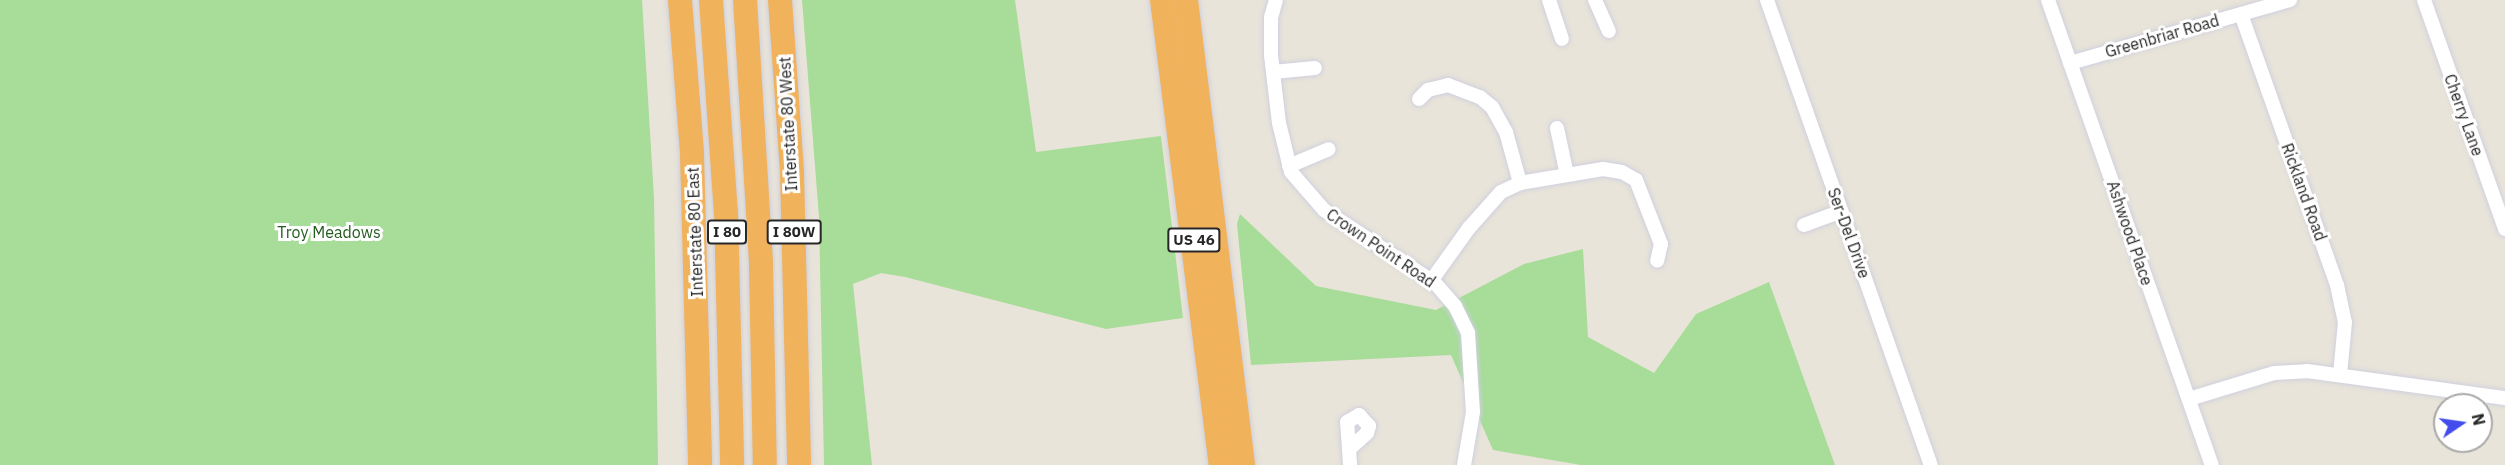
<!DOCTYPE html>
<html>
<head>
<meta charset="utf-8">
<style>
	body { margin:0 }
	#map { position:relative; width:2505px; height:465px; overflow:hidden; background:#e9e4d9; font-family:"IBM Plex Sans",sans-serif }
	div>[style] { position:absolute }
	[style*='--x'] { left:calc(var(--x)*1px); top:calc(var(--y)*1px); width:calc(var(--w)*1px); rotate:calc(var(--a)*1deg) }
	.green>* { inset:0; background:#a7dc99 }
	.roads { filter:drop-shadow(0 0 2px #cfd0df) drop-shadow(0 0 2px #cfd0df) }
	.street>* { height:14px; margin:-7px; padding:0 7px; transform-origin:7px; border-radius:7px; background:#fff }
	.highway>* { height:24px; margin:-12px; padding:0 12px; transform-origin:12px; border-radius:12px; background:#f1b25c }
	span { translate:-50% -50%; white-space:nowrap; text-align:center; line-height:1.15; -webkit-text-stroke:6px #fff; paint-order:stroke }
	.shield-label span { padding:2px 4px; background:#fff; border:2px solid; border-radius:4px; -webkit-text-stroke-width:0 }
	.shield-label { font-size:15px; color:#272727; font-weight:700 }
	.street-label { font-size:16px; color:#272727 }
	.park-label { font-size:16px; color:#225d1e }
	.north { position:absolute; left:2433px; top:393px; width:60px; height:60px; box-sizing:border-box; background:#fff; border:2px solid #a9a9a9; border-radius:50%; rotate:77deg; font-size:16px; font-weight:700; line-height:24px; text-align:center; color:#272727 }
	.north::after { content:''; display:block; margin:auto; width:21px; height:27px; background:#444ceb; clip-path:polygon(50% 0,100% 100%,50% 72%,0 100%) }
</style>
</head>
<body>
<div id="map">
	<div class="green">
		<i style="clip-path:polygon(0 0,642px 0,654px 198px,658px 465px,0 465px)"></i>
		<i style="clip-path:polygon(802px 0,1015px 0,1036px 152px,1161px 136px,1183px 318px,1106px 329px,905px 277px,881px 273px,853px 284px,872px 465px,824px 465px,819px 217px)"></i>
		<i style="clip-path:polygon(1240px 214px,1316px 286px,1436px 310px,1524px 264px,1583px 249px,1588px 337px,1654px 373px,1696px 314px,1769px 282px,1835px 465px,1581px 465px,1493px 450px,1451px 355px,1251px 365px,1237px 224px)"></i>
	</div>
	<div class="roads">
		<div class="street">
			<i style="--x:1276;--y:0;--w:18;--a:106"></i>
			<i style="--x:1271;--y:17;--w:38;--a:90"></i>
			<i style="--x:1271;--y:55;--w:68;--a:83.3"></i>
			<i style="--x:1279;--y:123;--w:50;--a:76.2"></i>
			<i style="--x:1291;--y:172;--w:50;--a:49"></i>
			<i style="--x:1324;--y:210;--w:133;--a:33.3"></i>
			<i style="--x:1435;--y:283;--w:30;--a:49"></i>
			<i style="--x:1455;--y:306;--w:30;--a:64"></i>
			<i style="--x:1468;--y:333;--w:79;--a:86.4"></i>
			<i style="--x:1473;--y:412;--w:54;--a:99.6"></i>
			<i style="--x:1549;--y:0;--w:41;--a:71.6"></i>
			<i style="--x:1595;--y:0;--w:34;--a:66"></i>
			<i style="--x:1767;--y:0;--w:493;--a:70.6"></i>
			<i style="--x:2048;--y:0;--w:493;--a:70.6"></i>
			<i style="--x:2424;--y:0;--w:243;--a:70.5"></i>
			<i style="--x:2241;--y:14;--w:288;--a:70.5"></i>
			<i style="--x:2337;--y:285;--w:38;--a:78"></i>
			<i style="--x:2345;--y:322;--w:53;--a:95.4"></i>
			<i style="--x:2070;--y:63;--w:229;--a:-16"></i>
			<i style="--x:1273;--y:72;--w:42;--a:-5.4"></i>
			<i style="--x:1419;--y:99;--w:13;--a:-45"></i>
			<i style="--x:1428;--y:90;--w:21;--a:-14"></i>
			<i style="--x:1448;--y:85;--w:34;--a:21"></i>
			<i style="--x:1480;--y:97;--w:16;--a:40"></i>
			<i style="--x:1492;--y:107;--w:29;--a:61"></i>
			<i style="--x:1506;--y:132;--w:53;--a:74.6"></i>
			<i style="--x:1557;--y:128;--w:48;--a:78"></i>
			<i style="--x:1289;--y:166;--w:43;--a:-23"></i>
			<i style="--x:1804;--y:225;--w:40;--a:-20.2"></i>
			<i style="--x:1431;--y:281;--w:65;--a:-54.4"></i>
			<i style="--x:1469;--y:228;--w:48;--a:-48.4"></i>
			<i style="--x:1501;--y:192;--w:21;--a:-25"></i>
			<i style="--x:1520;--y:183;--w:84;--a:-9.6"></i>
			<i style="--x:1603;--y:169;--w:19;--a:9"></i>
			<i style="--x:1622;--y:172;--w:16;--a:30"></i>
			<i style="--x:1636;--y:180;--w:69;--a:68.7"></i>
			<i style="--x:1661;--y:244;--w:17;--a:103"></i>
			<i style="--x:2189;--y:399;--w:89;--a:-17"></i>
			<i style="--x:2274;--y:373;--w:33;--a:-3"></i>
			<i style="--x:2307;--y:371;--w:200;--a:7.8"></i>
			<i style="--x:1359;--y:415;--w:15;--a:48"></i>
			<i style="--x:1369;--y:426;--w:7;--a:106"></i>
			<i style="--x:1367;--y:433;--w:24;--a:138"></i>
			<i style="--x:1349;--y:449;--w:27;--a:-94"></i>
			<i style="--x:1347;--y:422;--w:14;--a:-30"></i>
			<i style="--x:1349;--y:449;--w:16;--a:86"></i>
		</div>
		<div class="highway">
			<i style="--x:680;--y:0;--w:154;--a:85.5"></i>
			<i style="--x:692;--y:154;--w:311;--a:88.5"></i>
			<i style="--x:711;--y:0;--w:213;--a:86"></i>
			<i style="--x:726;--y:212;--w:253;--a:88.6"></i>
			<i style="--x:745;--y:0;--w:265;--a:86.5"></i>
			<i style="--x:761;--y:265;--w:200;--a:88.9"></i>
			<i style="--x:780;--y:0;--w:173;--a:86"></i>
			<i style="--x:792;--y:173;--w:292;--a:88.6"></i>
			<i style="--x:1162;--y:0;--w:469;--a:82.8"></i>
			<i style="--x:1186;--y:0;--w:468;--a:83"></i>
		</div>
	</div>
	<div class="shield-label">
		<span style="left:727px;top:232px">I 80</span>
		<span style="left:794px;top:232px">I 80W</span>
		<span style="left:1194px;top:240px">US 46</span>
	</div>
	<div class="street-label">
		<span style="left:2162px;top:36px;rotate:-16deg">Greenbriar Road</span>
		<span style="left:2464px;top:115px;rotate:70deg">Cherry Lane</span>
		<span style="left:788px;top:124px;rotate:-93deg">Interstate 80 West</span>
		<span style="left:2304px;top:192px;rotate:70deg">Rickland Road</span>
		<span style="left:695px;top:232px;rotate:-92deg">Interstate 80 East</span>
		<span style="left:1849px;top:233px;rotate:70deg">Ser-Del Drive</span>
		<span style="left:2130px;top:233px;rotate:71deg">Ashwood Place</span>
		<span style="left:1381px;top:248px;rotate:34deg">Crown Point Road</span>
	</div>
	<div class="park-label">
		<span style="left:329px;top:232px">Troy Meadows</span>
	</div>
	<div class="north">N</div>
</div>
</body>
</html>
